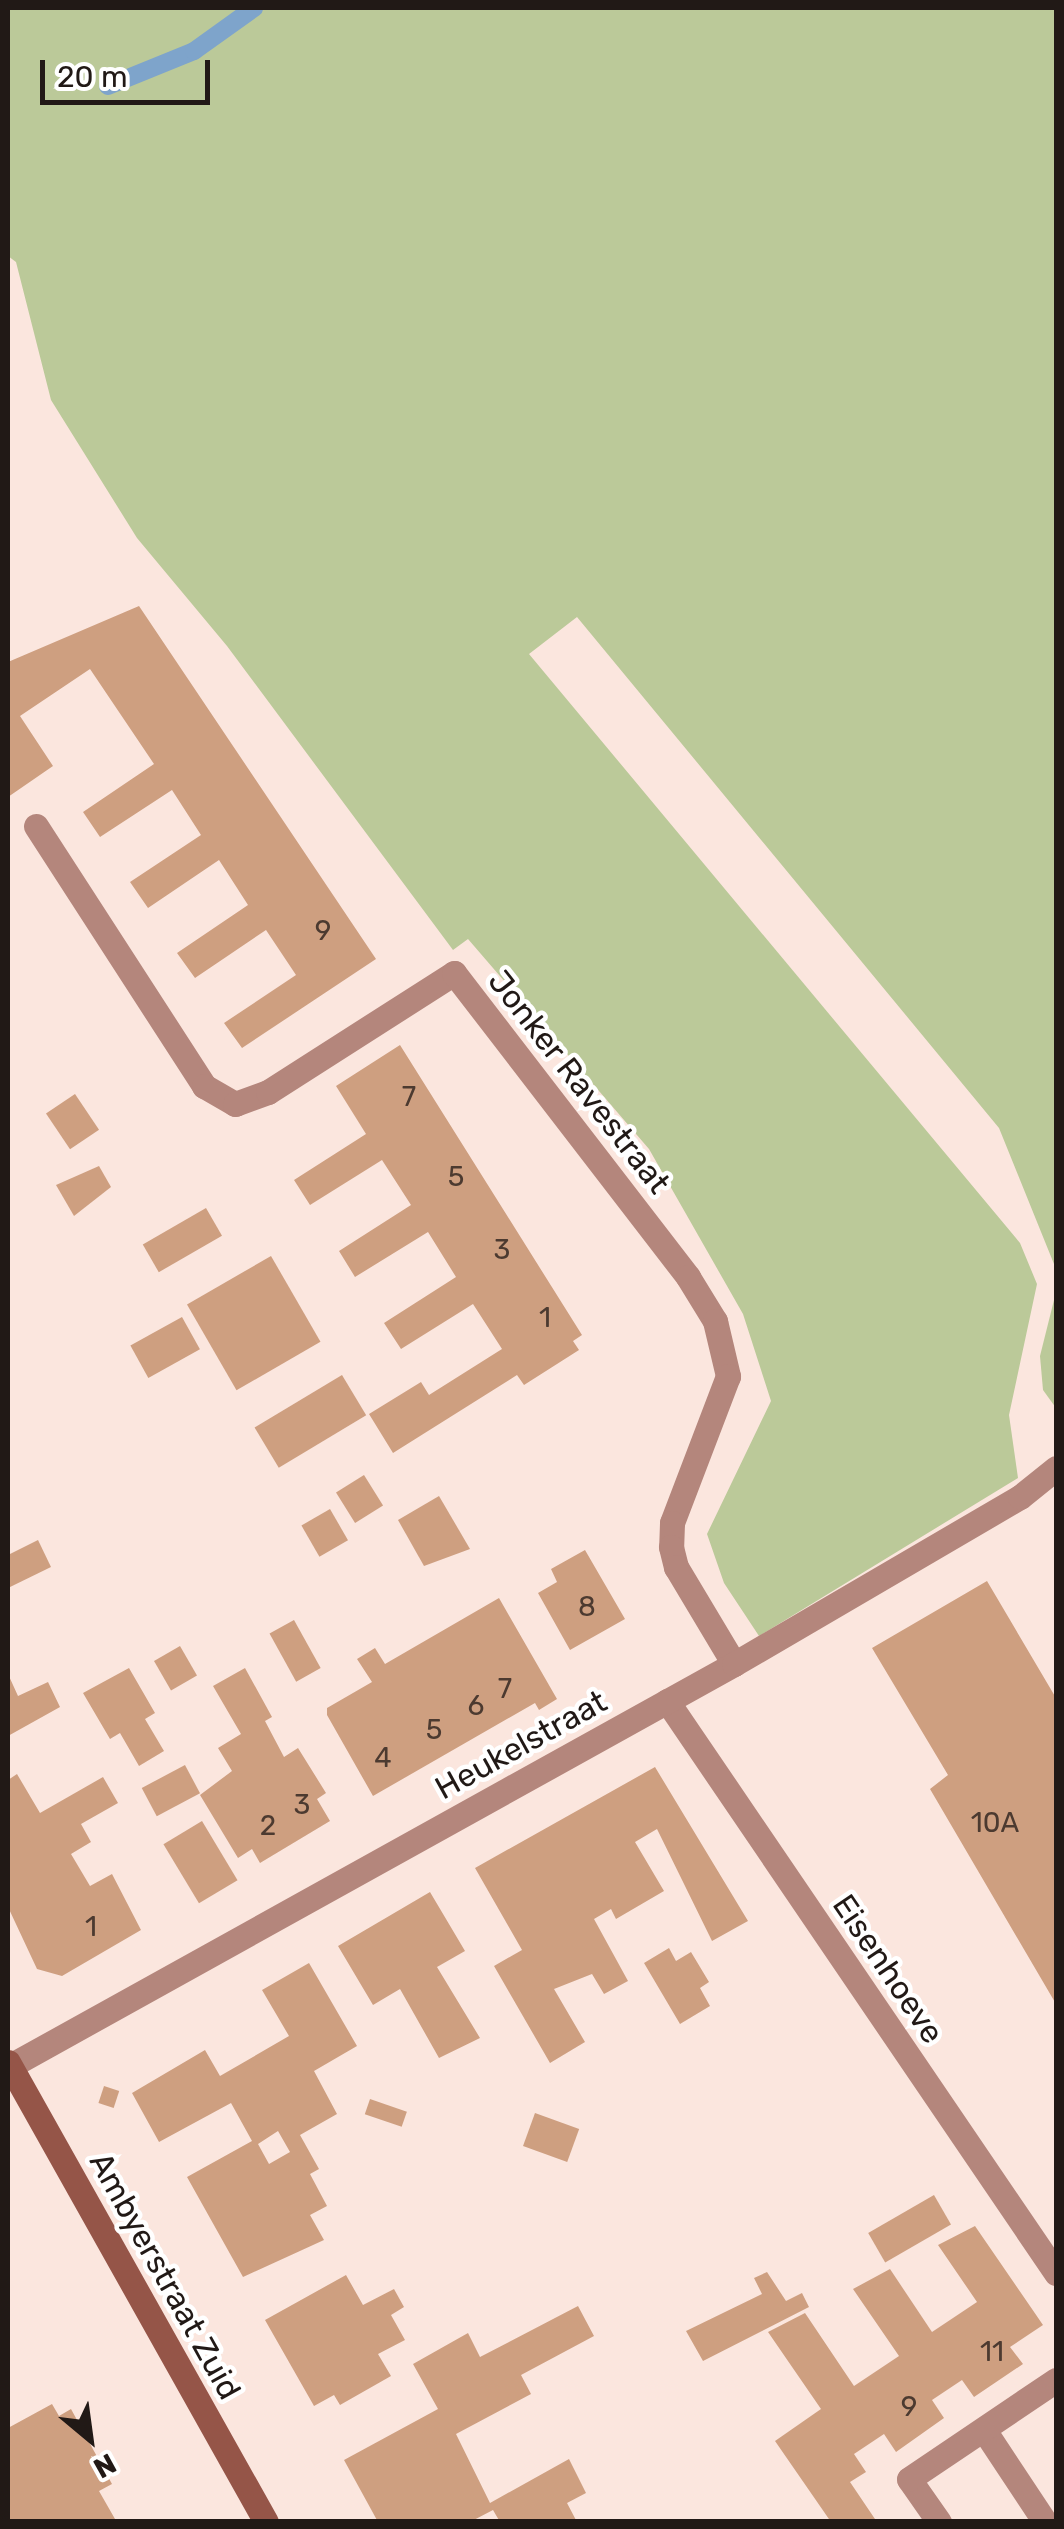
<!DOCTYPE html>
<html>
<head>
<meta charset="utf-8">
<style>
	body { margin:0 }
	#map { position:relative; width:1064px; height:2529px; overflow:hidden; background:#fbe6de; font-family:Rubik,sans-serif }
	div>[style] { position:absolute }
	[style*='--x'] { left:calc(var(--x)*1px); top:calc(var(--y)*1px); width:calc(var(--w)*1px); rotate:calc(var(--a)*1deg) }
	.green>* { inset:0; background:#bbc999 }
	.stream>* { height:18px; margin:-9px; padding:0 9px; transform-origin:9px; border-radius:9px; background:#7ea4cb }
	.building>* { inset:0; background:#ce9f80; transform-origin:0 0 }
	.street>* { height:25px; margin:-12.5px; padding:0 12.5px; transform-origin:12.5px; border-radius:12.5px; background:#b4867c }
	.secondary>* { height:25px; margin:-12.5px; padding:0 12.5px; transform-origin:12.5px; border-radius:12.5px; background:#955548 }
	span { translate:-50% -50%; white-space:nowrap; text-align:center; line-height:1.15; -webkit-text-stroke:9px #fff; paint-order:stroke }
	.number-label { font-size:28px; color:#4c3a30 }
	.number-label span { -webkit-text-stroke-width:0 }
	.street-label { font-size:32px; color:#211916 }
	.frame { position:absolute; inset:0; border:10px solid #211916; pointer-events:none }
	.north { position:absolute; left:40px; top:2389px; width:100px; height:100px; -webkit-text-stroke:8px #fff; paint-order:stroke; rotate:151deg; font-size:28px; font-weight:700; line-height:40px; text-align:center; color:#211916 }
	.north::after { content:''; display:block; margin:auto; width:35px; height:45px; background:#211916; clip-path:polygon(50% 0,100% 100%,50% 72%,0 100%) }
	.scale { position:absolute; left:40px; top:60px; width:170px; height:45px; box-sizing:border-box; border:5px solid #211916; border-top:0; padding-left:12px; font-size:30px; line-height:35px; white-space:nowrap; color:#211916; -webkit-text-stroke:8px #fff; paint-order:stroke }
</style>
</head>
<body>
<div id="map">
	<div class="green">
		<i style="clip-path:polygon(8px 8px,1056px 8px,1056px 1269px,999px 1128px,577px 617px,529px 654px,1020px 1243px,1037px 1284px,1009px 1415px,1018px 1478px,759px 1636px,724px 1583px,707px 1534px,771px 1401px,743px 1314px,649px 1149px,468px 939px,453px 950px,227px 646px,137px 538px,51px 400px,16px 262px,8px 256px)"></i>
		<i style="clip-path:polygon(1056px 1292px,1056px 1408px,1043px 1390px,1040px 1356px)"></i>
	</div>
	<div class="stream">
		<i style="--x:108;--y:86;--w:93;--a:-22.1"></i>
		<i style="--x:194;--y:51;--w:74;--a:-35.6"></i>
	</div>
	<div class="building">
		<i style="clip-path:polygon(139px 606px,376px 959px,242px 1048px,224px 1023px,296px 975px,266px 930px,195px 978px,177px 953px,248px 905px,219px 860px,148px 908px,130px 882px,201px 835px,172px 790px,100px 837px,83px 812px,154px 764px,90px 669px,20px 716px,53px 766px,8px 797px,8px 662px)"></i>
		<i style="clip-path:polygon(400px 1045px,582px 1335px,573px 1341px,579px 1350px,524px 1385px,517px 1375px,393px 1453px,369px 1414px,421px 1382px,429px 1395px,502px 1349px,473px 1304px,401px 1349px,384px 1323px,456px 1277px,428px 1232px,355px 1277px,339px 1251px,411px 1205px,382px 1160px,310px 1205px,294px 1180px,366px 1134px,336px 1086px)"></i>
		<i style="left:75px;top:1094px;width:43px;height:35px;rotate:56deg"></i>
		<i style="clip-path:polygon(99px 1166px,111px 1187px,74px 1216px,56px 1185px)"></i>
		<i style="left:206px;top:1208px;width:32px;height:73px;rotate:60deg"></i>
		<i style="left:271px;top:1256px;width:99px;height:97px;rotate:60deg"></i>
		<i style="left:182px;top:1317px;width:37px;height:59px;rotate:61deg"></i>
		<i style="left:342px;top:1375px;width:47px;height:102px;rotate:59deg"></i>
		<i style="left:364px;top:1475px;width:36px;height:33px;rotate:58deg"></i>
		<i style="clip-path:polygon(439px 1496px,470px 1549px,424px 1566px,398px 1520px)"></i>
		<i style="left:330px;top:1509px;width:36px;height:33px;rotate:60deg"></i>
		<i style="clip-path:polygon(38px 1540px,51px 1567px,8px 1588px,8px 1555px)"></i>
		<i style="clip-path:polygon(585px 1550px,625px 1619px,570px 1650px,538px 1593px,557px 1582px,551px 1569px)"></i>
		<i style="clip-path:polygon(987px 1581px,1056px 1698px,1056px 2004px,930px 1789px,948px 1775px,872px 1648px)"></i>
		<i style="clip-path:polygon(499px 1598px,557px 1699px,539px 1710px,535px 1703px,373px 1796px,327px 1715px,327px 1708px,372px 1682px,357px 1659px,375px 1648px,385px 1664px)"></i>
		<i style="left:294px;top:1620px;width:55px;height:28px;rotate:61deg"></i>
		<i style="left:180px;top:1646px;width:34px;height:30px;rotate:60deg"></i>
		<i style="clip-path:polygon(129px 1668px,155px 1713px,145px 1719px,164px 1751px,139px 1766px,120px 1733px,110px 1739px,83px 1693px)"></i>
		<i style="clip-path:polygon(245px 1668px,272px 1717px,265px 1721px,284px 1757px,298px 1748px,326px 1793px,317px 1799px,330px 1821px,260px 1863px,252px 1849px,238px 1858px,200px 1795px,232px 1771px,218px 1748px,241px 1734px,213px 1686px)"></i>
		<i style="clip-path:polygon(8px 1674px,18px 1696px,48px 1682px,60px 1707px,8px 1736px)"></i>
		<i style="left:185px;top:1765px;width:32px;height:49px;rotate:62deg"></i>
		<i style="clip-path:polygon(655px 1767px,748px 1921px,712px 1941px,657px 1829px,635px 1842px,664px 1891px,616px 1919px,611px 1909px,594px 1919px,628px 1981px,604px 1994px,592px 1974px,554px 1989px,585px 2042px,550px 2063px,494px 1966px,522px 1950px,475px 1868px)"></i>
		<i style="clip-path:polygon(17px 1774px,40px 1813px,103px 1777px,118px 1803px,81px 1824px,91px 1842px,71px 1854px,90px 1886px,112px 1874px,141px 1930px,62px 1976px,37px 1969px,8px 1907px,8px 1780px)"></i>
		<i style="left:202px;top:1821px;width:69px;height:45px;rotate:59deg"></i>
		<i style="clip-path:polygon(430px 1892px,465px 1951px,437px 1967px,480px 2038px,439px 2058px,400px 1989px,373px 2005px,338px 1946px)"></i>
		<i style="clip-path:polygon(669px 1948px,676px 1961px,691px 1952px,709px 1982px,700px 1988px,710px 2006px,680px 2024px,644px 1963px)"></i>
		<i style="clip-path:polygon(evenodd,309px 1963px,357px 2046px,314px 2071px,337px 2114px,300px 2135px,319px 2169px,310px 2174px,327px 2206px,310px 2215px,324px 2240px,243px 2277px,187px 2177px,252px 2141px,231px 2103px,159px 2142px,132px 2093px,205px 2050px,220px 2076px,289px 2036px,262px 1990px,309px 1963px,278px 2131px,290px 2152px,269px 2164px,258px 2144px,278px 2131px)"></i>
		<i style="left:104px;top:2086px;width:16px;height:18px;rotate:18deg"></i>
		<i style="left:370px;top:2099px;width:39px;height:16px;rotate:19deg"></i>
		<i style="left:535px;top:2113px;width:47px;height:35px;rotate:20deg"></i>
		<i style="left:934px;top:2195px;width:34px;height:76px;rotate:60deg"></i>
		<i style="clip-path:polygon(975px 2226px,1043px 2325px,1010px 2347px,1023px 2364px,974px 2397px,962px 2380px,932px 2400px,944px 2418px,896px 2452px,884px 2434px,854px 2454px,866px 2472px,850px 2482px,877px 2522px,831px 2522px,775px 2441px,821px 2409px,768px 2332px,805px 2313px,854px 2386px,899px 2356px,853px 2289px,890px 2269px,932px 2332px,977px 2302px,938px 2245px)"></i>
		<i style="clip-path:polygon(767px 2272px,786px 2301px,802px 2293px,809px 2307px,703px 2361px,686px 2331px,762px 2294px,754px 2278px)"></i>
		<i style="clip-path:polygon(346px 2275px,363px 2305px,394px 2289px,404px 2307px,391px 2315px,405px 2340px,378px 2354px,391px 2376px,340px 2405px,334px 2395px,314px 2406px,265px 2320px)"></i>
		<i style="clip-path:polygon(578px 2306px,594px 2336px,521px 2375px,531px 2394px,456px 2434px,490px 2503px,569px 2459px,586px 2493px,567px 2503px,577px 2522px,500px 2522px,493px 2510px,470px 2522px,378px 2522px,344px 2460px,438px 2409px,413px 2364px,468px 2333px,480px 2357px)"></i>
		<i style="clip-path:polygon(52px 2404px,59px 2416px,71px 2409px,112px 2484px,99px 2491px,115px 2519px,110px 2522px,8px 2522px,8px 2428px)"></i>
	</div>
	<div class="street">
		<i style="--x:36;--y:826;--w:310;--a:57.1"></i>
		<i style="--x:204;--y:1086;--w:36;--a:30"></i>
		<i style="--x:235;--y:1104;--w:35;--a:-20"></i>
		<i style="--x:268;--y:1092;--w:221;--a:-32.6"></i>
		<i style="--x:454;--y:973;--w:384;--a:52.4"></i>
		<i style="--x:688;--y:1277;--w:52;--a:58.5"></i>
		<i style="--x:715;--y:1321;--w:57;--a:76.7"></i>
		<i style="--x:728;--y:1376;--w:157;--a:110.9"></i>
		<i style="--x:672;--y:1523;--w:24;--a:92"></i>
		<i style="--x:671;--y:1547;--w:21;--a:76"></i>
		<i style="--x:676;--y:1567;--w:113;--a:59.1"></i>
		<i style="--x:667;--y:1701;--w:692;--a:55.78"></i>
		<i style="--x:10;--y:2066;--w:828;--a:-29.04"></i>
		<i style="--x:734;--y:1664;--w:331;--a:-30.3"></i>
		<i style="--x:1020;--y:1497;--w:46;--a:-38.9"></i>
		<i style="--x:984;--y:2430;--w:110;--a:56.5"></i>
		<i style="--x:939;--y:2522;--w:52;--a:-124.9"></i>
		<i style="--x:909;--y:2479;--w:177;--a:-34"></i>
	</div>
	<div class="secondary">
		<i style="--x:8;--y:2062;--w:527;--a:60.71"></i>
	</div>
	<div class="number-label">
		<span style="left:323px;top:931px">9</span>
		<span style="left:409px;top:1097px">7</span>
		<span style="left:456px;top:1177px">5</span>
		<span style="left:502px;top:1250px">3</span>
		<span style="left:545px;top:1318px">1</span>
		<span style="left:587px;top:1607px">8</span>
		<span style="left:505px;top:1689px">7</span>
		<span style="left:476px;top:1706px">6</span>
		<span style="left:434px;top:1730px">5</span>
		<span style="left:383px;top:1758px">4</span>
		<span style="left:302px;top:1805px">3</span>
		<span style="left:995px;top:1823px">10A</span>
		<span style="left:268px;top:1826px">2</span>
		<span style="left:91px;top:1927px">1</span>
		<span style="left:992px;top:2352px">11</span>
		<span style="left:909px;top:2407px">9</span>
	</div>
	<div class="street-label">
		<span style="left:579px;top:1082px;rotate:52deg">Jonker Ravestraat</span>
		<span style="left:521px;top:1745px;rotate:-29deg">Heukelstraat</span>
		<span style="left:888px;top:1969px;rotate:56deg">Eisenhoeve</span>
		<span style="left:165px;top:2276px;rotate:61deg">Ambyerstraat Zuid</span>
	</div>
	<div class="frame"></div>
	<div class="north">N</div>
	<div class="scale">20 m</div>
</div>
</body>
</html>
